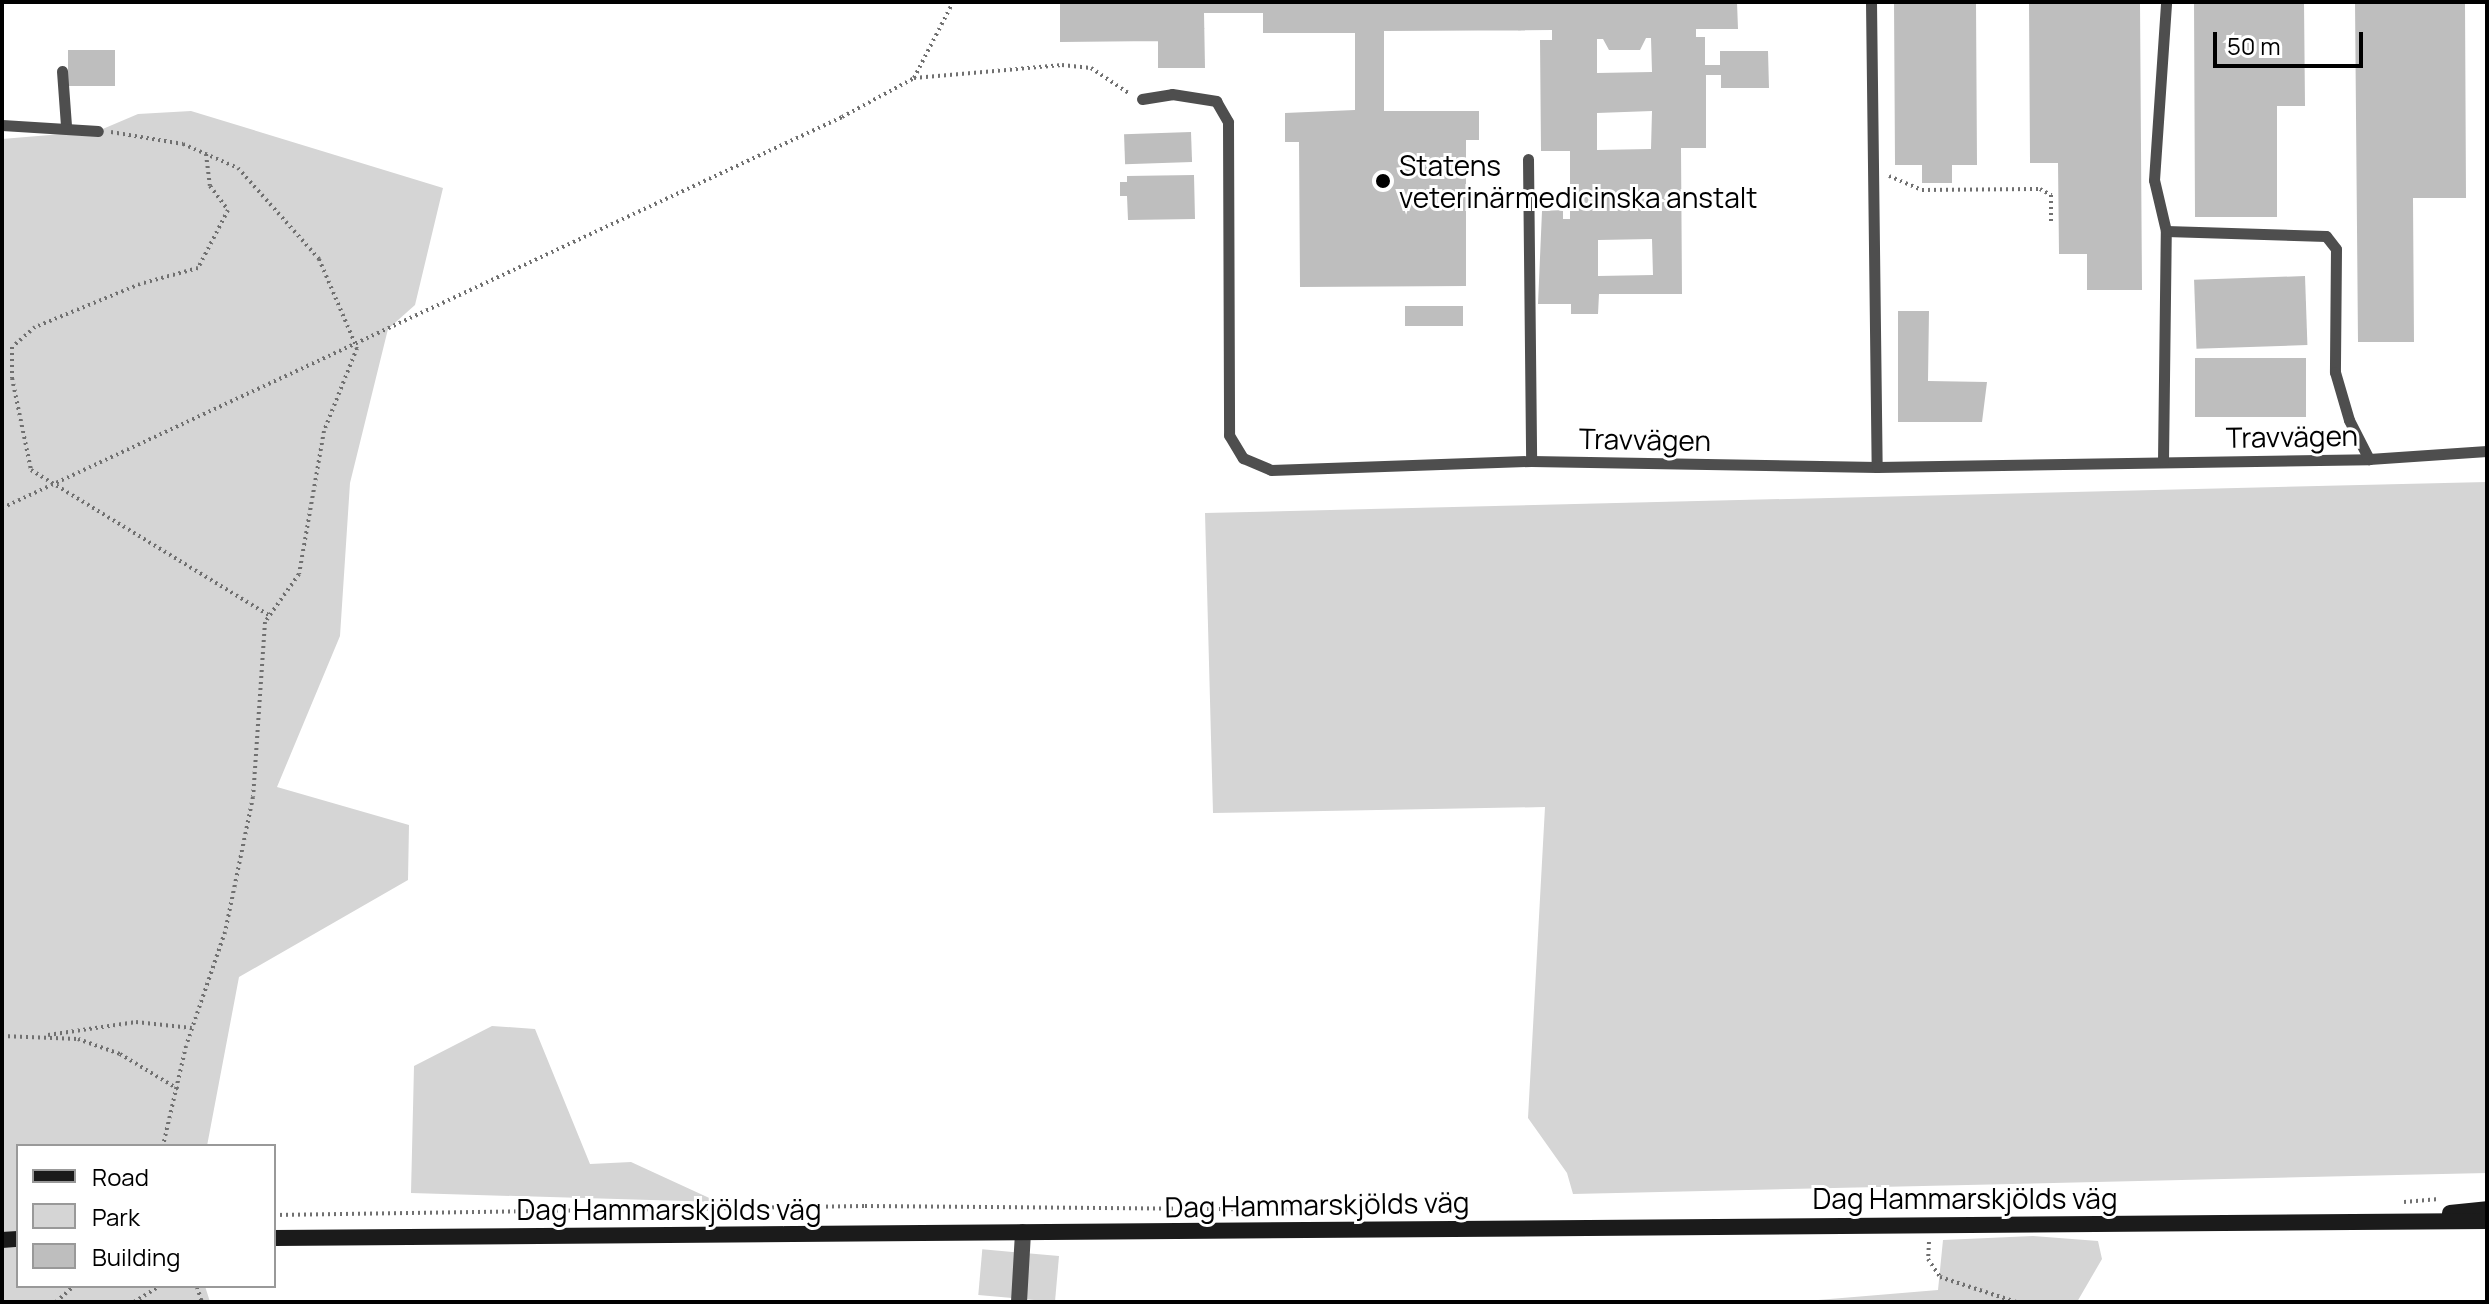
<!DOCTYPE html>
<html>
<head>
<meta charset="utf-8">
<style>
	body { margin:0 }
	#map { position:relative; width:2489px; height:1304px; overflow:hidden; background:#fff; font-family:Manrope,sans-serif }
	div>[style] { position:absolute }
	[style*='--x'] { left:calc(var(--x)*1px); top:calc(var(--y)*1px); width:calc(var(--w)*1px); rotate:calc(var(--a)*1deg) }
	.green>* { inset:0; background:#d5d5d5; transform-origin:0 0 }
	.building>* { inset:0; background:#bebebe; transform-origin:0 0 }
	.path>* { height:4px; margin-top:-2px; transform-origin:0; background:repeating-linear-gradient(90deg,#707070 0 2px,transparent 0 6px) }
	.lane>* { height:11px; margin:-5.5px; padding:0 5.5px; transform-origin:5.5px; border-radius:5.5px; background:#4e4e4e }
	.street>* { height:16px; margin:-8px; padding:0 8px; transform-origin:8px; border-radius:8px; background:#4e4e4e }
	.secondary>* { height:16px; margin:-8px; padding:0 8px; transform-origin:8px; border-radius:8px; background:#1b1b1b }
	.dots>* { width:22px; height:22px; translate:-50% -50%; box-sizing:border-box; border:4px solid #fff; border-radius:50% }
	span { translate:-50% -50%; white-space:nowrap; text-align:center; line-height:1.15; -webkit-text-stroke:6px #fff; paint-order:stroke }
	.poi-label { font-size:28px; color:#000 }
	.left { translate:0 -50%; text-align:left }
	.street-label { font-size:28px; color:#000 }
	.frame { position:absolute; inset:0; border:4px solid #000; pointer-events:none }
	.legend { position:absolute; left:16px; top:1144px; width:260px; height:144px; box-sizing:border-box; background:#fff; border:2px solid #999; margin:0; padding:10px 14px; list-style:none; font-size:24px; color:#000 }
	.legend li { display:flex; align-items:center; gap:16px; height:40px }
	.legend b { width:40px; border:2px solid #999 }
	.scale { position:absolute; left:2213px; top:32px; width:150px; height:36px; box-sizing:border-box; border:4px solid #000; border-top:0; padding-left:10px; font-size:24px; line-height:28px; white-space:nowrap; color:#000; -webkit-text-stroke:6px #fff; paint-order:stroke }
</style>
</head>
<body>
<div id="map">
	<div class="green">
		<i style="clip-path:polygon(191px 111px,443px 188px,415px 305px,388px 329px,350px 483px,340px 636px,277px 787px,409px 825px,408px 880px,239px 977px,207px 1146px,18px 1146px,18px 1286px,205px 1286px,210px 1302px,2px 1302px,2px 139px,98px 131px,138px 114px)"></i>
		<i style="clip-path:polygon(2487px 482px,2487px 1173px,1573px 1194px,1567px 1173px,1528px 1118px,1545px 807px,1213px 813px,1205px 513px)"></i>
		<i style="clip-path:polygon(492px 1026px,535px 1029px,590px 1164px,631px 1162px,718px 1202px,411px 1193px,414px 1066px)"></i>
		<i style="clip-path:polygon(2033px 1236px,2098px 1241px,2102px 1259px,2077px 1302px,1794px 1302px,1938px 1290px,1943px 1240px)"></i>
		<i style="left:1059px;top:1256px;width:46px;height:77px;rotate:95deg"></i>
	</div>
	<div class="building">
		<i style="clip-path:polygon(evenodd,1060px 2px,1737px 2px,1738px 29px,1696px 29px,1696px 37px,1705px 37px,1705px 65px,1720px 65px,1720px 51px,1768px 51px,1769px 88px,1721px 88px,1721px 75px,1706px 75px,1706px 148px,1681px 148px,1682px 294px,1599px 294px,1598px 314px,1571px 314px,1571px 304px,1538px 304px,1542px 211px,1563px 210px,1563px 219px,1570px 219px,1570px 151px,1541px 151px,1540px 40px,1552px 40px,1552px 30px,1384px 31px,1384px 111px,1479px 111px,1479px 140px,1466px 140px,1466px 286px,1300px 287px,1299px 142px,1285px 142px,1285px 113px,1355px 110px,1355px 33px,1263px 33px,1263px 13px,1204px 13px,1205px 68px,1158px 68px,1158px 41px,1060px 42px,1060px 2px,1646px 38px,1651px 38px,1652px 72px,1597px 73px,1597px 39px,1603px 39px,1609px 50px,1640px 50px,1646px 38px,1060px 2px,1652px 111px,1651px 149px,1597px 150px,1597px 113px,1652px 111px,1060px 2px,1652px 239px,1653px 275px,1598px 276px,1598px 240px,1652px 239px)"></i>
		<i style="clip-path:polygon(1894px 2px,1976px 2px,1977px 165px,1952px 165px,1952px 183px,1922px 183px,1922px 165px,1895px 165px)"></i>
		<i style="clip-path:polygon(2029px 2px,2140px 2px,2142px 290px,2087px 290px,2087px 254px,2059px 254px,2058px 163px,2030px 163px)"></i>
		<i style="clip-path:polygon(2194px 2px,2304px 2px,2305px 106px,2277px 106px,2277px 217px,2195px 217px)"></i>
		<i style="clip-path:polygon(2355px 2px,2465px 2px,2466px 198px,2413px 198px,2414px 342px,2358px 342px)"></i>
		<i style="left:68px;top:50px;width:47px;height:36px"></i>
		<i style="left:1191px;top:132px;width:30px;height:67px;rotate:88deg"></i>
		<i style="clip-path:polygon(1194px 175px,1195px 219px,1128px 220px,1127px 196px,1120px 196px,1120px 182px,1127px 182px,1127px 176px)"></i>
		<i style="left:2305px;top:276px;width:69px;height:111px;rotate:88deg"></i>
		<i style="left:1463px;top:306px;width:20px;height:58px;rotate:90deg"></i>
		<i style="clip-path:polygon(1898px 311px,1929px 311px,1928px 381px,1987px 382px,1982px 422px,1898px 422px)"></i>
		<i style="left:2306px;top:358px;width:59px;height:111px;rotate:90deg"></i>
	</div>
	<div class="path">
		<i style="--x:914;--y:78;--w:149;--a:-5"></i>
		<i style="--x:1062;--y:65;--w:29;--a:6"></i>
		<i style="--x:1091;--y:68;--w:47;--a:33.7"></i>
		<i style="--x:111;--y:132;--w:73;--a:9.5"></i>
		<i style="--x:183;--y:144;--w:60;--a:23.6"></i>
		<i style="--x:238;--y:168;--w:122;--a:48.3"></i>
		<i style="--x:319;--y:259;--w:97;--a:66.9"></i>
		<i style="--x:357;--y:348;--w:89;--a:111.7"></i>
		<i style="--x:324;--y:431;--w:145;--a:99.9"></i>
		<i style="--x:299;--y:574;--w:59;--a:125.3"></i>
		<i style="--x:265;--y:622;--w:175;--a:93.9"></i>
		<i style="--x:253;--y:797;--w:138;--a:101.7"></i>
		<i style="--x:225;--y:932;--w:120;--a:108.9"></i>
		<i style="--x:186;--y:1046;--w:103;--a:103"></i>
		<i style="--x:206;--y:154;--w:32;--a:83"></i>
		<i style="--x:210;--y:186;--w:30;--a:53"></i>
		<i style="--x:228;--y:210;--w:65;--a:117.3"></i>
		<i style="--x:198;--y:268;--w:60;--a:164.6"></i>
		<i style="--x:140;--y:284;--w:113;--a:157.7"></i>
		<i style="--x:35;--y:327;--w:30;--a:139"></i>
		<i style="--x:12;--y:347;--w:31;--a:90"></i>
		<i style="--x:12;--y:378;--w:94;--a:78.3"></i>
		<i style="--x:31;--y:470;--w:280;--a:31.4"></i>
		<i style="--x:1889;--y:176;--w:36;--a:23"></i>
		<i style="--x:1922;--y:190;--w:118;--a:-0.5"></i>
		<i style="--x:2040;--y:189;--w:13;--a:29"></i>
		<i style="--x:2051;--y:195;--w:27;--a:90"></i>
		<i style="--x:2;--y:508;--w:927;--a:-24.96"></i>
		<i style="--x:842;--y:117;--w:82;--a:-28.4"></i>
		<i style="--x:914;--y:78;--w:85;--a:-62.8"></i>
		<i style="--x:48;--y:1035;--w:89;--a:-8.4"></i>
		<i style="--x:136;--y:1022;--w:56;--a:6.1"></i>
		<i style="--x:2;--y:1036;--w:76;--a:2.3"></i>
		<i style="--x:78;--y:1039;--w:45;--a:19.7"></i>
		<i style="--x:120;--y:1054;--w:68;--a:31.1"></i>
		<i style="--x:2404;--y:1202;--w:35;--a:-5"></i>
		<i style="--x:274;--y:1215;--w:591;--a:-0.87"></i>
		<i style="--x:865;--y:1206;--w:447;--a:0.5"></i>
		<i style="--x:1929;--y:1242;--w:17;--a:93"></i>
		<i style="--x:1928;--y:1259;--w:22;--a:56"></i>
		<i style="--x:1940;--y:1277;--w:80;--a:18.2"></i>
		<i style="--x:182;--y:1286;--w:15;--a:0"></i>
		<i style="--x:197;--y:1287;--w:16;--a:72"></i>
		<i style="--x:56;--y:1302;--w:24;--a:-42"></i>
		<i style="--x:134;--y:1302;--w:31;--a:-32"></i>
	</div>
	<div class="lane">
		<i style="--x:1871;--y:2;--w:465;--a:89.3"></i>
		<i style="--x:62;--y:71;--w:54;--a:85.8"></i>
		<i style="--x:1142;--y:99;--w:30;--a:-9"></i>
		<i style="--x:1172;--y:94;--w:45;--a:9"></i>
		<i style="--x:1216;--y:101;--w:24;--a:60"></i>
		<i style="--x:1228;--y:122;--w:313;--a:89.8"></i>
		<i style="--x:1229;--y:435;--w:27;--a:59"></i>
		<i style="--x:1243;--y:458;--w:30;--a:23"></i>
		<i style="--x:1271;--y:470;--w:260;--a:-2"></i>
		<i style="--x:1531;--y:461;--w:346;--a:1"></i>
		<i style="--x:1877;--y:467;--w:492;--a:-0.9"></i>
		<i style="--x:2369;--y:459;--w:118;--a:-3.9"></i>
		<i style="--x:2;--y:125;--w:96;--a:3.6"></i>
		<i style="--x:1528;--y:159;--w:302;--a:89.4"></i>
		<i style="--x:2166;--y:231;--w:160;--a:1.8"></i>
		<i style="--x:2326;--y:236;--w:16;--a:52"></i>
		<i style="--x:2336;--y:249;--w:123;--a:90.5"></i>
		<i style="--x:2335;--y:372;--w:50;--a:73.7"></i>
		<i style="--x:2349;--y:420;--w:44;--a:62.9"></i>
		<i style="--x:2163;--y:461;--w:230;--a:-89.3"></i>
		<i style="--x:2166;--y:231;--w:52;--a:-103.2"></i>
		<i style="--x:2154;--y:180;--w:178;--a:-86.1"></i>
	</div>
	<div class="street">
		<i style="--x:1019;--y:1302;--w:70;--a:-86.7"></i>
	</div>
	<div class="secondary">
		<i style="--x:2450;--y:1213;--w:37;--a:-6"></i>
		<i style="--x:274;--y:1238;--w:2213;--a:-0.44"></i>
		<i style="--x:2;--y:1240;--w:16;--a:-4"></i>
	</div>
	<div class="dots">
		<i style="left:1383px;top:181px;background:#000"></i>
	</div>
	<div class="poi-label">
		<span class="left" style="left:1399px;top:181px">Statens<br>veterinärmedicinska anstalt</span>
	</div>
	<div class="street-label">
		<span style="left:2292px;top:436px;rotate:-1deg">Travvägen</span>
		<span style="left:1645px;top:439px;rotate:1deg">Travvägen</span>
		<span style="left:1965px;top:1198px">Dag Hammarskjölds väg</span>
		<span style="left:1317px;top:1204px;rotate:-1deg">Dag Hammarskjölds väg</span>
		<span style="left:669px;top:1209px">Dag Hammarskjölds väg</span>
	</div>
	<div class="frame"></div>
	<ul class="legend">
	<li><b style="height:10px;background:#1b1b1b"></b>Road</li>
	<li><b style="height:22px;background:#d5d5d5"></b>Park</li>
	<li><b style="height:22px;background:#bebebe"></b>Building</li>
	</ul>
	<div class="scale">50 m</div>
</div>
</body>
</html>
